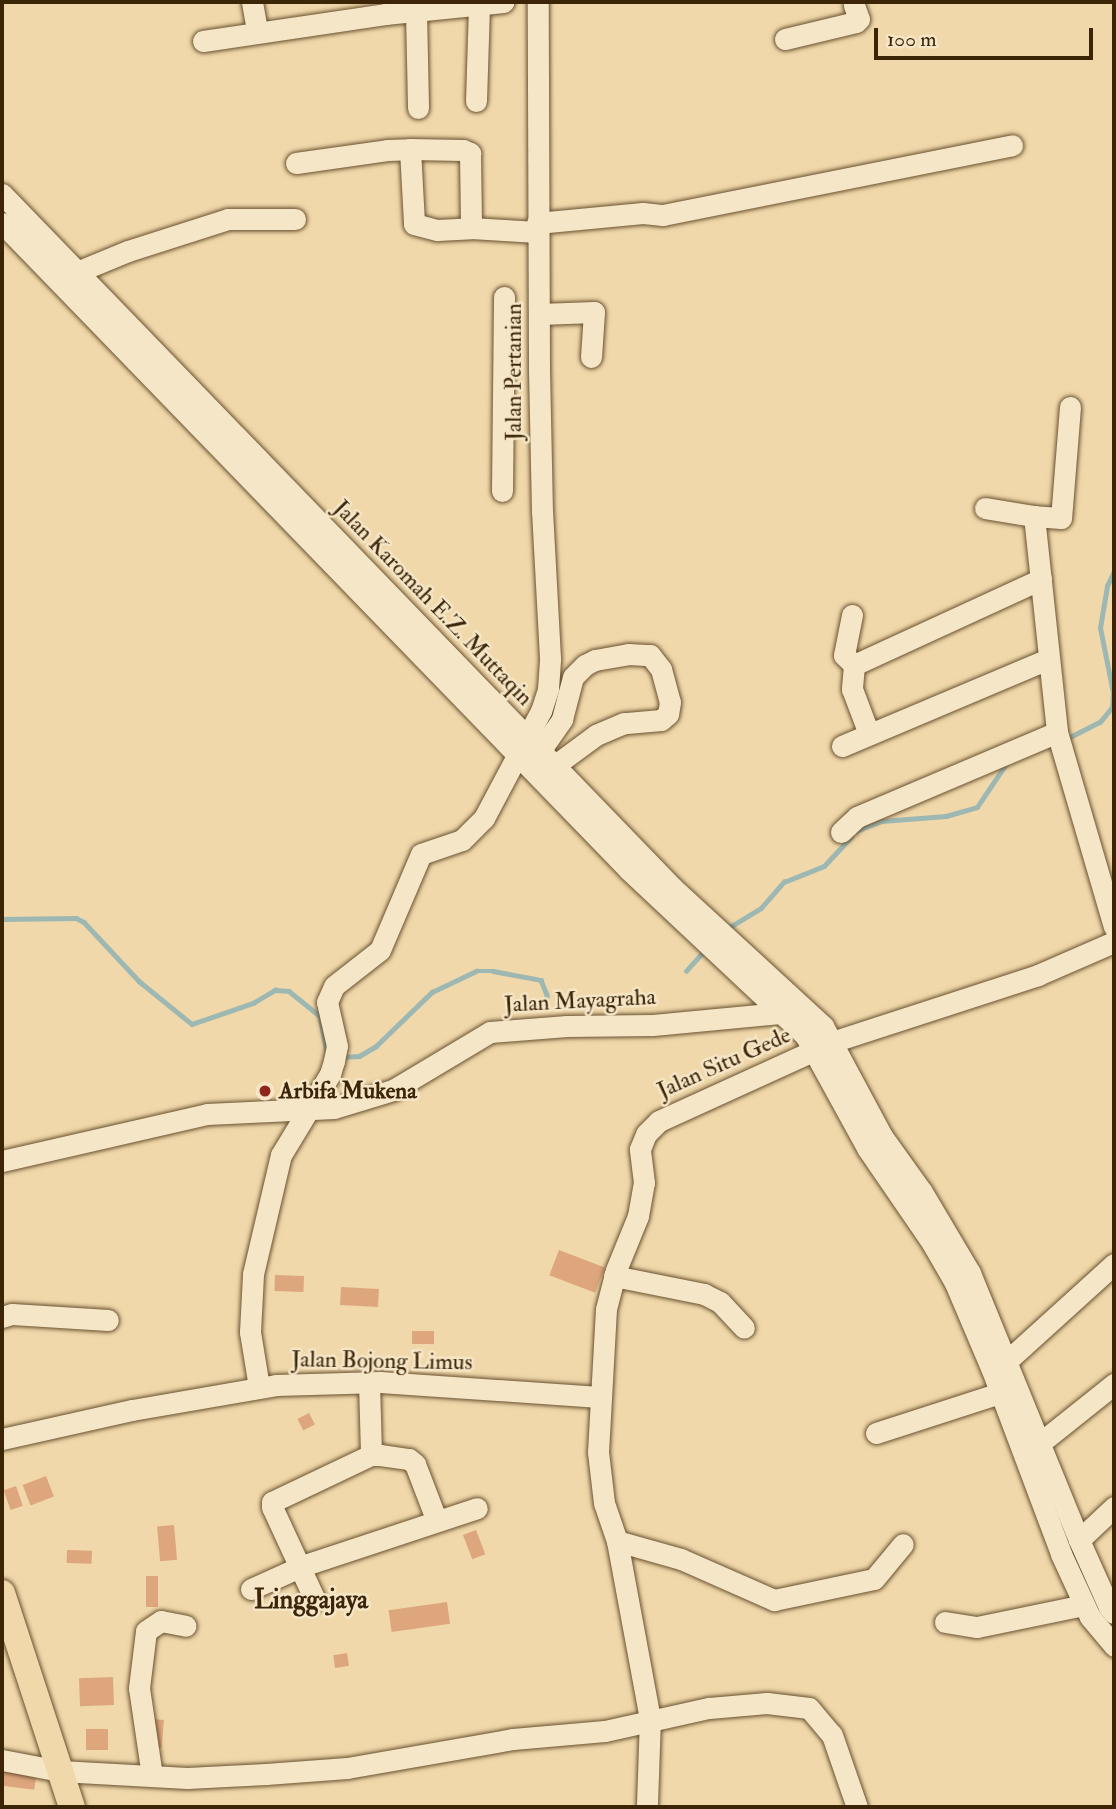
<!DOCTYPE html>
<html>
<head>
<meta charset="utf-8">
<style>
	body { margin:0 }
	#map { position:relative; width:1116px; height:1809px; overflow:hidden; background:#f0d8aa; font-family:"IM FELL Double Pica",serif }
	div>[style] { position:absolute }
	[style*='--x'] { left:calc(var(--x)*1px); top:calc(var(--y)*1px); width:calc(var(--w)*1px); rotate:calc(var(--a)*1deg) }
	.stream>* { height:4.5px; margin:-2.25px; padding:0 2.25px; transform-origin:2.25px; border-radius:2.25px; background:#9db8b2 }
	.building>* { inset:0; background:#dea67d; transform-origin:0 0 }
	.roads { filter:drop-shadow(0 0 2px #695130) drop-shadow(0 0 2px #695130) }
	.minor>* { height:21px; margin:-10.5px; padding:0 10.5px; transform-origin:10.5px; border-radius:10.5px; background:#f5e6c8 }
	.major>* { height:26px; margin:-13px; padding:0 13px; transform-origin:13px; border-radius:13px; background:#f0d8aa }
	.dots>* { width:19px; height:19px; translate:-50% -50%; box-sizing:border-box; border:4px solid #f5e6c8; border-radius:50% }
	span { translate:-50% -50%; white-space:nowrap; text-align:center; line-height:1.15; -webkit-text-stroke:5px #f5e6c8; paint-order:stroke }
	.street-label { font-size:23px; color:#3c2407 }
	.poi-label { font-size:23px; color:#3c2407; font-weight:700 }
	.left { translate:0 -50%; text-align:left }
	.quarter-label { font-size:26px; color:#3c2407; font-weight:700 }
	.frame { position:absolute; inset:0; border:4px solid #3c2407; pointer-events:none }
	.scale { position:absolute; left:874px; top:28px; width:219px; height:32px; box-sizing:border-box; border:4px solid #3c2407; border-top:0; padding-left:9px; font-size:21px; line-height:24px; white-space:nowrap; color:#3c2407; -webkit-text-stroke:5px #f5e6c8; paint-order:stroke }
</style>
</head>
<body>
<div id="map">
	<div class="stream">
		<i style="--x:1066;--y:739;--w:38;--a:-27"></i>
		<i style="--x:1100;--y:722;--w:19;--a:-51"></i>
		<i style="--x:1112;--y:707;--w:14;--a:-86"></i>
		<i style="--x:1113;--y:693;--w:66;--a:-101.3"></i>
		<i style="--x:1100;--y:628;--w:43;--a:-80.5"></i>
		<i style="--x:1107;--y:586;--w:17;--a:-65"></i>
		<i style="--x:856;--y:831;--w:28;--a:-21"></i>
		<i style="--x:882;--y:821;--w:64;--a:-4.5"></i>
		<i style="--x:946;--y:816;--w:32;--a:-16"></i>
		<i style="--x:977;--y:807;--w:52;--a:-56"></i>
		<i style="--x:2;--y:919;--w:74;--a:-0.8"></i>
		<i style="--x:76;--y:918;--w:9;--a:27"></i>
		<i style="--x:84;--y:922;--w:81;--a:47"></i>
		<i style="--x:139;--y:981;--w:68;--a:39.1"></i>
		<i style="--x:192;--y:1024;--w:65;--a:-19"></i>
		<i style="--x:253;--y:1003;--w:26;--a:-31"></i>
		<i style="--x:275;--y:990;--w:14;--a:4"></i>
		<i style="--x:289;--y:991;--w:40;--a:39"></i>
		<i style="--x:320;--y:1016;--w:37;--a:79"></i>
		<i style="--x:725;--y:930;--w:42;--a:-31.4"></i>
		<i style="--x:761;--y:908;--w:35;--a:-49"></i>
		<i style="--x:784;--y:882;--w:43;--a:-21.8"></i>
		<i style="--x:824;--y:866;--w:40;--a:-47"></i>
		<i style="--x:686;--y:971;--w:27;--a:-48"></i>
		<i style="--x:341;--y:1057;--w:18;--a:-3"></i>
		<i style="--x:359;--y:1056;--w:20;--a:-30"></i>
		<i style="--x:376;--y:1046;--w:78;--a:-44"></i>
		<i style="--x:432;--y:992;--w:49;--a:-25.5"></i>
		<i style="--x:476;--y:971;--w:17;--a:0"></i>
		<i style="--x:493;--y:971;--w:49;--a:10.6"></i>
		<i style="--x:541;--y:980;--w:16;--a:68"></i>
		<i style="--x:547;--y:995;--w:14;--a:94"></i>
	</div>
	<div class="building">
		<i style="left:559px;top:1250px;width:49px;height:27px;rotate:21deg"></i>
		<i style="left:275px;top:1275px;width:29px;height:16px;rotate:2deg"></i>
		<i style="left:341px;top:1287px;width:38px;height:18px;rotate:3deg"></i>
		<i style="left:412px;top:1331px;width:22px;height:13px"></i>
		<i style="left:309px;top:1413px;width:13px;height:13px;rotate:63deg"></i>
		<i style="left:46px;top:1476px;width:22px;height:25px;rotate:69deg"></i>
		<i style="left:16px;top:1486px;width:21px;height:13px;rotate:71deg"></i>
		<i style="left:174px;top:1525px;width:35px;height:17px;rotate:85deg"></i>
		<i style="left:476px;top:1530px;width:26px;height:14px;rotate:69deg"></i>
		<i style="left:67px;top:1550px;width:25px;height:13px;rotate:2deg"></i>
		<i style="left:146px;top:1576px;width:12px;height:31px"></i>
		<i style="left:447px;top:1602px;width:22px;height:59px;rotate:82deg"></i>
		<i style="left:347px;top:1653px;width:13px;height:14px;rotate:81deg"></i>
		<i style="left:113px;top:1677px;width:28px;height:34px;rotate:88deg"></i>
		<i style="left:152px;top:1719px;width:12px;height:28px;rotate:5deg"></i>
		<i style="left:86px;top:1729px;width:22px;height:21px"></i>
		<i style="left:5px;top:1766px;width:32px;height:20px;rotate:7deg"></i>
	</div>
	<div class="roads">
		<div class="minor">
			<i style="--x:252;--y:2;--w:29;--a:80"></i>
			<i style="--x:416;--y:11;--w:97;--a:88.8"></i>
			<i style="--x:785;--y:39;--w:73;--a:-13.5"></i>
			<i style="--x:856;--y:22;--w:4;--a:-45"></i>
			<i style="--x:859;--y:19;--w:15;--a:-110"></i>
			<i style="--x:203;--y:41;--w:184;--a:-8.4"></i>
			<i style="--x:385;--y:14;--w:119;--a:-5.8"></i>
			<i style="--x:476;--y:101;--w:97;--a:-88.2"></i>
			<i style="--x:410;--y:149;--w:53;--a:1.1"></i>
			<i style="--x:463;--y:150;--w:8;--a:23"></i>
			<i style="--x:470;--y:153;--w:75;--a:89.2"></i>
			<i style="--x:471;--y:228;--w:66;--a:3.5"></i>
			<i style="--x:296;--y:163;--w:92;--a:-8.1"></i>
			<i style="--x:387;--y:150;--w:23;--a:-2"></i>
			<i style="--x:410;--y:149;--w:75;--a:86.9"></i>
			<i style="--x:414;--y:224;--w:24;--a:15"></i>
			<i style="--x:437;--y:230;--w:34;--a:-3"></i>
			<i style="--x:2;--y:194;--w:965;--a:45.97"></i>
			<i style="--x:673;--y:888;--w:204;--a:42.6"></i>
			<i style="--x:823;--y:1026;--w:125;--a:61.8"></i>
			<i style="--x:882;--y:1136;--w:69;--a:54.5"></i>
			<i style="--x:922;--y:1192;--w:94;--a:59.3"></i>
			<i style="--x:970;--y:1273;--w:288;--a:67.8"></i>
			<i style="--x:1079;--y:1540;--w:73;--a:65.9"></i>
			<i style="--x:1109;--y:1607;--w:8;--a:50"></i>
			<i style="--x:2;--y:223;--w:901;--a:45.9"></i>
			<i style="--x:629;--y:870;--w:241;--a:43.2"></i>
			<i style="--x:805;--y:1035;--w:129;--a:61.2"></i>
			<i style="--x:867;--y:1148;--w:115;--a:55.6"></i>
			<i style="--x:932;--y:1243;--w:46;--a:60.1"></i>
			<i style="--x:955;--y:1283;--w:95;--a:67"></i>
			<i style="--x:992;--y:1370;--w:197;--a:69.4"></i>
			<i style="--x:1061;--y:1554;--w:69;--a:65.3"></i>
			<i style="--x:1090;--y:1617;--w:38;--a:50"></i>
			<i style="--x:537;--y:223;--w:106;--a:-5.4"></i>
			<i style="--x:643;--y:213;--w:20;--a:6"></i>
			<i style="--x:663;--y:215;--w:356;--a:-11.3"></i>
			<i style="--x:77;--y:272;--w:55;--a:-22.4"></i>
			<i style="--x:128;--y:251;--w:105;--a:-17.7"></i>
			<i style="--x:228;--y:219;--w:67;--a:0"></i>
			<i style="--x:540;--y:314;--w:54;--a:-2.1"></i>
			<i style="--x:594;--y:312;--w:45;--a:93.8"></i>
			<i style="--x:1070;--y:407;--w:111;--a:94.6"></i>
			<i style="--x:1061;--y:518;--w:27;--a:-176"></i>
			<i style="--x:1034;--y:516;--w:217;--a:83.9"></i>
			<i style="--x:1057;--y:732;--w:203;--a:73.7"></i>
			<i style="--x:502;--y:491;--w:194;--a:-89.4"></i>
			<i style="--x:985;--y:508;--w:50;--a:9.3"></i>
			<i style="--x:852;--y:615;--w:41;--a:101.3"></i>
			<i style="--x:844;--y:655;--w:14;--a:45"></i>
			<i style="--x:854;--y:665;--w:206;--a:-24.7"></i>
			<i style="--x:854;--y:665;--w:24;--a:95"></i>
			<i style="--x:852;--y:689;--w:48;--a:69.3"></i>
			<i style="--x:842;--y:746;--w:224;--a:-22.9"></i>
			<i style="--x:540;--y:751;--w:39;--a:-55"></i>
			<i style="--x:562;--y:719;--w:43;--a:-75.3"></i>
			<i style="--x:573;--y:677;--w:17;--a:-45"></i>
			<i style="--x:585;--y:665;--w:11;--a:-27"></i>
			<i style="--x:595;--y:660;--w:34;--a:-10"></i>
			<i style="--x:628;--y:654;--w:22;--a:3"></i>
			<i style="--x:650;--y:655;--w:18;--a:52"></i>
			<i style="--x:661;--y:669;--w:34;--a:75"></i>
			<i style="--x:670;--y:702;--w:12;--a:99"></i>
			<i style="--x:668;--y:714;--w:9;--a:139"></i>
			<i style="--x:661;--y:720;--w:37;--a:175"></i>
			<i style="--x:624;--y:723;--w:30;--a:157"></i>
			<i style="--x:596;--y:735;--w:52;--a:143.6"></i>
			<i style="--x:841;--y:832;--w:22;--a:-43"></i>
			<i style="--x:857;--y:817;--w:217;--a:-23"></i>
			<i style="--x:2;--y:1161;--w:210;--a:-12.9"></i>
			<i style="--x:207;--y:1114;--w:127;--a:-2.7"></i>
			<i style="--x:334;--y:1108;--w:62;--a:-17"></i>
			<i style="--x:393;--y:1090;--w:113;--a:-30.9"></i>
			<i style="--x:490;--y:1032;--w:77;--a:-4.5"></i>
			<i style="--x:567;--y:1026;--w:86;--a:-0.7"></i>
			<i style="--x:653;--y:1025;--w:138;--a:-5.4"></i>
			<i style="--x:614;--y:1276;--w:92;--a:11.3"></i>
			<i style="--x:704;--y:1294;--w:18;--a:27"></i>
			<i style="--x:720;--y:1302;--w:35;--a:47"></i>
			<i style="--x:2;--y:1317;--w:10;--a:-17"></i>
			<i style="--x:12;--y:1314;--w:96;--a:3.6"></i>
			<i style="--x:1008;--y:1360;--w:143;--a:-42.2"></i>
			<i style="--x:369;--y:1382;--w:73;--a:88.4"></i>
			<i style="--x:259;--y:1387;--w:56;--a:-99.3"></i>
			<i style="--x:250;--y:1332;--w:58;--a:-87"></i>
			<i style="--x:253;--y:1274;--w:122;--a:-76.8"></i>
			<i style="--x:281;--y:1155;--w:95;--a:-58.8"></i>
			<i style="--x:330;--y:1074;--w:14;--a:-73"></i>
			<i style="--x:334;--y:1061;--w:15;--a:-79"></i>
			<i style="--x:337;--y:1046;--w:45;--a:-102.8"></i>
			<i style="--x:327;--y:1002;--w:17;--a:-66"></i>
			<i style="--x:334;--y:986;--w:58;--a:-38"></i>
			<i style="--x:380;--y:950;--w:104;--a:-66.9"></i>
			<i style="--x:421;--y:854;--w:43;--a:-18.9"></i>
			<i style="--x:462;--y:840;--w:31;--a:-45"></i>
			<i style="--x:484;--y:818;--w:121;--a:-62"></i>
			<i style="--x:541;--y:711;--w:23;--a:-72"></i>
			<i style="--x:548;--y:689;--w:31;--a:-86"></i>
			<i style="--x:550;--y:658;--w:146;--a:-93.1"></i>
			<i style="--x:542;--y:512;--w:142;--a:-91.2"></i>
			<i style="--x:539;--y:370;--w:368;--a:-90.2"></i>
			<i style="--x:876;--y:1433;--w:130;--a:-17.9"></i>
			<i style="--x:2;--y:1439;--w:133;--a:-12.6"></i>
			<i style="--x:132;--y:1410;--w:146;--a:-9.8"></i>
			<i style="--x:276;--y:1385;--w:104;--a:-1.7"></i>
			<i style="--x:380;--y:1382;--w:220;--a:3.9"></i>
			<i style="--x:1040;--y:1443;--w:95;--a:-38.6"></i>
			<i style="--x:1079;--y:1540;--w:48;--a:-43.3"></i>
			<i style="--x:617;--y:1541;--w:66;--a:15.7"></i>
			<i style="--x:681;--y:1559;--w:102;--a:23.8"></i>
			<i style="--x:774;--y:1600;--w:102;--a:-11.9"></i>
			<i style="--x:874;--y:1579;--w:45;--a:-50.4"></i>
			<i style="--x:251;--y:1589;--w:56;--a:-24.3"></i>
			<i style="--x:302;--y:1566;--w:184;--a:-18.3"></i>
			<i style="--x:315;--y:1600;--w:102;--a:-114.8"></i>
			<i style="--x:272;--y:1507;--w:5;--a:-90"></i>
			<i style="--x:272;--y:1502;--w:110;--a:-25.4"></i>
			<i style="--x:371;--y:1455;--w:9;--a:0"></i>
			<i style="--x:380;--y:1455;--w:29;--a:8"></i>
			<i style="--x:409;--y:1459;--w:8;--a:40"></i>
			<i style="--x:415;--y:1464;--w:59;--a:69.1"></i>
			<i style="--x:945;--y:1622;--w:32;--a:9"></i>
			<i style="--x:977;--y:1627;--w:109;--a:-11.6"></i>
			<i style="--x:2;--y:1760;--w:59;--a:10.7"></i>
			<i style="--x:60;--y:1771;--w:127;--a:3.2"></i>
			<i style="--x:187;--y:1778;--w:79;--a:-2.9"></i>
			<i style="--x:266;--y:1774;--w:81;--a:-4.2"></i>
			<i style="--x:347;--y:1768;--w:169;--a:-9.9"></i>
			<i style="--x:513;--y:1739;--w:92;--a:-5"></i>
			<i style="--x:605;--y:1731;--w:107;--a:-12.5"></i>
			<i style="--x:709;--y:1708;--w:58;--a:-4.9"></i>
			<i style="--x:767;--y:1703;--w:42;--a:6.8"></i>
			<i style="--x:809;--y:1708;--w:35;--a:50"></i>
			<i style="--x:832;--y:1735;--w:76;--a:70.9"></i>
			<i style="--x:152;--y:1776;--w:89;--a:-98.4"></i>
			<i style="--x:139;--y:1688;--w:57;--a:-83"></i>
			<i style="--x:146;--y:1631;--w:18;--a:-34"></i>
			<i style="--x:161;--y:1621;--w:25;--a:11"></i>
			<i style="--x:647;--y:1804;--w:85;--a:-88"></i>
			<i style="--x:650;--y:1719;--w:181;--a:-100.5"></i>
			<i style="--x:617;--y:1541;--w:40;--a:-108.9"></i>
			<i style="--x:604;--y:1503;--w:51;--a:-96.7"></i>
			<i style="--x:598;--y:1452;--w:143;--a:-86.8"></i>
			<i style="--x:606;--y:1309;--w:40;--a:-75.6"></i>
			<i style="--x:616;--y:1270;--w:58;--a:-67.8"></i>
			<i style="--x:638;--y:1216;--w:34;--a:-80"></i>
			<i style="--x:644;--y:1183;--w:34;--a:-97"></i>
			<i style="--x:640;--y:1149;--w:16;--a:-68"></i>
			<i style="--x:646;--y:1134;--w:18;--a:-45"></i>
			<i style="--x:659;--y:1121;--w:190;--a:-24.5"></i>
			<i style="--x:832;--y:1042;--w:217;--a:-18"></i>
			<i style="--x:1038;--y:975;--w:83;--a:-23.5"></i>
		</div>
		<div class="major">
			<i style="--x:2;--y:1593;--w:225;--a:71.9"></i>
		</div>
	</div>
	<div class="dots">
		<i style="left:265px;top:1091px;background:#8f2418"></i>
	</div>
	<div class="street-label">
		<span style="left:514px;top:372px;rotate:-90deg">Jalan Pertanian</span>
		<span style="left:433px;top:603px;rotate:46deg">Jalan Karomah E.Z. Muttaqin</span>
		<span style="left:580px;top:1001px;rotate:-3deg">Jalan Mayagraha</span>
		<span style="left:724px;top:1063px;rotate:-24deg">Jalan Situ Gede</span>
		<span style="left:382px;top:1361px;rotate:1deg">Jalan Bojong Limus</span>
	</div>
	<div class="poi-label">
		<span class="left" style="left:279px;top:1091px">Arbifa Mukena</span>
	</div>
	<div class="quarter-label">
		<span style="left:311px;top:1601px">Linggajaya</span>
	</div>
	<div class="frame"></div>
	<div class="scale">100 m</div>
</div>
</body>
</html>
